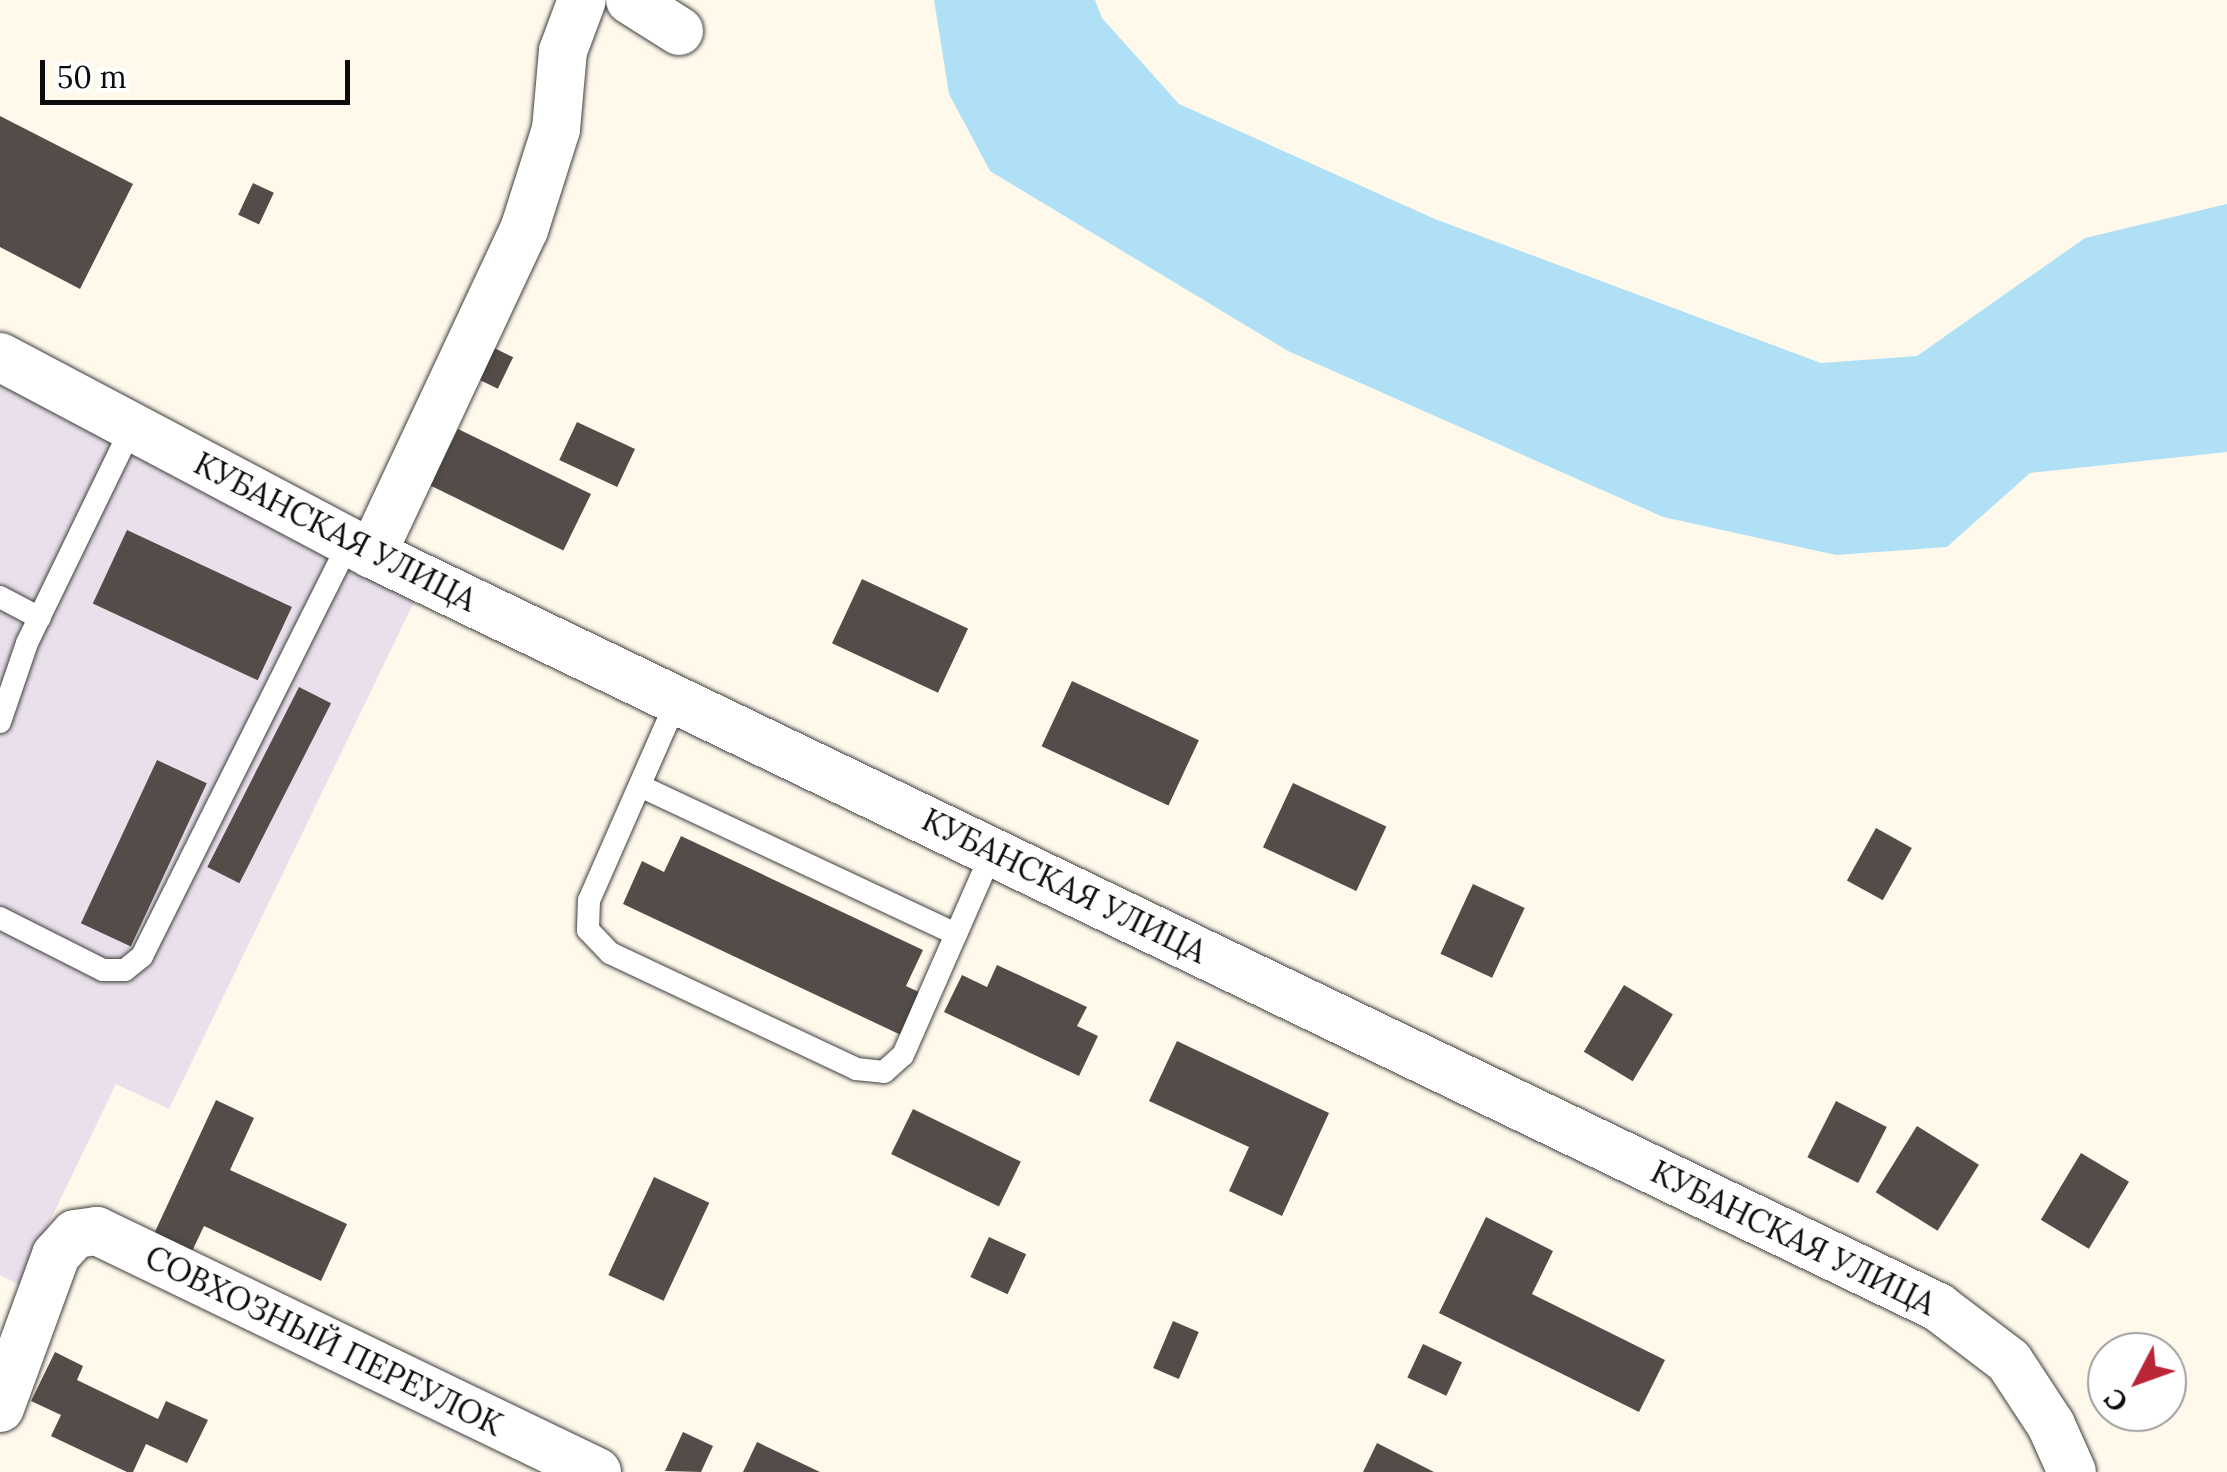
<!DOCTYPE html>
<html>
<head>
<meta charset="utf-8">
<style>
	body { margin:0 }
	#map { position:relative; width:2227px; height:1472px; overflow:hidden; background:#fff9eb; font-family:Lora,serif }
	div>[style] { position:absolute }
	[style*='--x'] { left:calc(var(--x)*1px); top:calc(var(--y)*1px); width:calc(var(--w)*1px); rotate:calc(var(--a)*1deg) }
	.industrial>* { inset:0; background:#e9e0eb }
	.water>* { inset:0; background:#b0e0f5 }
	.building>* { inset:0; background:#544c48; transform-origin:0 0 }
	.roads { filter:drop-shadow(0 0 2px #3f3f3f) drop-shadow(0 0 2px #3f3f3f) }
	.service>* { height:22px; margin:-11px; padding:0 11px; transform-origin:11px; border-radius:11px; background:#fff }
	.minor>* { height:48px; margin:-24px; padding:0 24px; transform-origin:24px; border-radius:24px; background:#fff }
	span { translate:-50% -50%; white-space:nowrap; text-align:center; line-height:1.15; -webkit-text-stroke:10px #fff; paint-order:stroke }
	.street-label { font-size:32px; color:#0c0c0c }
	.north { position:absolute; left:2087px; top:1332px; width:100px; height:100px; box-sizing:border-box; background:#fff; border:2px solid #9e9e9e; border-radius:50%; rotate:229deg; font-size:28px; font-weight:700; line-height:40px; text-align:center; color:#0c0c0c }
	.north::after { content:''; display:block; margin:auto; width:35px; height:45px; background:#ba2637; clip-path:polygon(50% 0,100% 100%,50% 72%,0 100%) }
	.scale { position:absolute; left:40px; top:60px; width:310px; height:45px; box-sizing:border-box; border:5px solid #0c0c0c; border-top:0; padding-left:12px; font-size:30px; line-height:35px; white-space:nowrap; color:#0c0c0c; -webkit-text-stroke:8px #fff; paint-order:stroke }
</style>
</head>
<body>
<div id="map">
	<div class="industrial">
		<i style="clip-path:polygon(0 384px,415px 600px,169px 1109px,116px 1084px,19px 1285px,0 1275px)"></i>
	</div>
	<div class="water">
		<i style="clip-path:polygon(934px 0,1095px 0,1102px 18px,1179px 104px,1435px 219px,1821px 363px,1917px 356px,2085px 238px,2227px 204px,2227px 452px,2030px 473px,1947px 547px,1836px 555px,1663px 517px,1288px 351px,990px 171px,949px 94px)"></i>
	</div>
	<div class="building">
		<i style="clip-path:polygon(0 116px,133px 184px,80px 289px,0 247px)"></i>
		<i style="left:253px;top:183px;width:23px;height:35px;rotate:25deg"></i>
		<i style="left:488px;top:345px;width:28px;height:35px;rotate:26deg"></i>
		<i style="left:577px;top:422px;width:64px;height:42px;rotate:25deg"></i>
		<i style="left:458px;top:429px;width:148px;height:63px;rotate:26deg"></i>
		<i style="left:127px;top:530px;width:182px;height:81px;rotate:25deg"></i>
		<i style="left:862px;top:579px;width:117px;height:71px;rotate:25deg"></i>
		<i style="left:1072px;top:681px;width:140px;height:72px;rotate:25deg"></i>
		<i style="left:299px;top:687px;width:36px;height:202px;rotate:27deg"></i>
		<i style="left:157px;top:760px;width:55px;height:180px;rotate:25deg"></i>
		<i style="left:1293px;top:783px;width:103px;height:71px;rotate:25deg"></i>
		<i style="left:1876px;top:828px;width:41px;height:60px;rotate:29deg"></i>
		<i style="clip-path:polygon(681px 836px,923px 950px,906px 986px,921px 993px,901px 1035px,623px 904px,642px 861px,664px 872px)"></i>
		<i style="left:1473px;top:884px;width:57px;height:77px;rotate:25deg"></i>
		<i style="clip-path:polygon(997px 965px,1087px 1007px,1077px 1026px,1098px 1036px,1079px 1076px,944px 1012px,962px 975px,987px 987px)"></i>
		<i style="left:1624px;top:985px;width:57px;height:78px;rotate:31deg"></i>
		<i style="clip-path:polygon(1177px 1041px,1329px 1113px,1282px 1216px,1229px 1191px,1249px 1147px,1149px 1101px)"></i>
		<i style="clip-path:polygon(216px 1100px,254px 1118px,230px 1170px,347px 1224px,321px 1281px,204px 1226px,185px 1266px,147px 1249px)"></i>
		<i style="left:1836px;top:1101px;width:57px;height:63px;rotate:27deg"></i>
		<i style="left:913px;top:1109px;width:120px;height:50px;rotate:26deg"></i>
		<i style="left:1917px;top:1126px;width:73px;height:78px;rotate:32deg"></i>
		<i style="left:2081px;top:1153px;width:56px;height:78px;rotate:31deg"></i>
		<i style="left:654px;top:1177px;width:61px;height:108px;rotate:25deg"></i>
		<i style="clip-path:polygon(1486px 1217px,1553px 1251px,1532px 1294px,1665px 1360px,1639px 1412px,1439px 1313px)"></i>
		<i style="left:989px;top:1237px;width:41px;height:44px;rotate:25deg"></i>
		<i style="left:1173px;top:1321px;width:28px;height:51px;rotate:23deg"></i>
		<i style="left:1423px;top:1344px;width:43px;height:37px;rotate:25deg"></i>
		<i style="clip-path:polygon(55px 1352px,83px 1366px,77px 1380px,158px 1419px,166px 1401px,208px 1420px,187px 1463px,146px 1444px,133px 1472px,127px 1472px,51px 1436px,61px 1415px,31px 1401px)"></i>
		<i style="clip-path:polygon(683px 1432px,713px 1446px,701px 1472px,665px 1471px)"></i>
		<i style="clip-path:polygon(757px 1442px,820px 1472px,743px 1472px)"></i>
		<i style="clip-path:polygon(1377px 1443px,1434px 1472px,1363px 1472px)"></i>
	</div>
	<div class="roads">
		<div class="service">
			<i style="--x:0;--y:597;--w:45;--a:27.7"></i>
			<i style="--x:677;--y:700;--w:219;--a:113.7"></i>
			<i style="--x:589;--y:900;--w:30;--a:92"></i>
			<i style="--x:588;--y:930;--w:32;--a:46"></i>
			<i style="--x:610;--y:953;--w:272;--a:25.2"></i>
			<i style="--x:856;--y:1069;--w:28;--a:6"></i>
			<i style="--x:884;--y:1072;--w:25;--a:-42"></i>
			<i style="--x:903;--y:1055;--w:222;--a:-66.3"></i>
			<i style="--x:0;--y:722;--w:83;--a:-71.1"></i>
			<i style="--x:27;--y:643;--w:240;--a:-64.1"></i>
			<i style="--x:640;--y:786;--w:349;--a:25.1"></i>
			<i style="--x:0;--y:918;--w:115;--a:26.8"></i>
			<i style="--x:103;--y:970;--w:22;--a:0"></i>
			<i style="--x:125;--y:970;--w:22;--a:-39"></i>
			<i style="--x:142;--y:956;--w:463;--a:-63.4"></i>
		</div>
		<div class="minor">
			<i style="--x:630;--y:0;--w:58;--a:32.3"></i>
			<i style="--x:0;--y:357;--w:421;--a:27.9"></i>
			<i style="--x:372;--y:554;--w:1738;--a:25.68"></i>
			<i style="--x:1938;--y:1307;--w:89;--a:37.3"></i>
			<i style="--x:2009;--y:1361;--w:77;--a:56.7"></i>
			<i style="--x:2051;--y:1425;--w:51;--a:65.9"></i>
			<i style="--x:372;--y:554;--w:358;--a:-64.9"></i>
			<i style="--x:524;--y:230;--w:106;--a:-72.4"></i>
			<i style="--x:556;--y:129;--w:78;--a:-84.9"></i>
			<i style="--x:563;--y:51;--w:54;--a:-69.6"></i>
			<i style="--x:0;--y:1408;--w:163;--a:-69.9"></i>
			<i style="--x:56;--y:1255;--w:28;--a:-48"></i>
			<i style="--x:75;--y:1234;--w:22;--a:-8"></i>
			<i style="--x:97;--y:1231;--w:555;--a:25.73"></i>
		</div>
	</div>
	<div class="street-label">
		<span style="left:335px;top:532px;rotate:27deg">КУБАНСКАЯ УЛИЦА</span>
		<span style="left:1064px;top:886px;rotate:26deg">КУБАНСКАЯ УЛИЦА</span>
		<span style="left:1793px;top:1238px;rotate:26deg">КУБАНСКАЯ УЛИЦА</span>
		<span style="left:324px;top:1341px;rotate:26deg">СОВХОЗНЫЙ ПЕРЕУЛОК</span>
	</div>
	<div class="north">С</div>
	<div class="scale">50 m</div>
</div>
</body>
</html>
